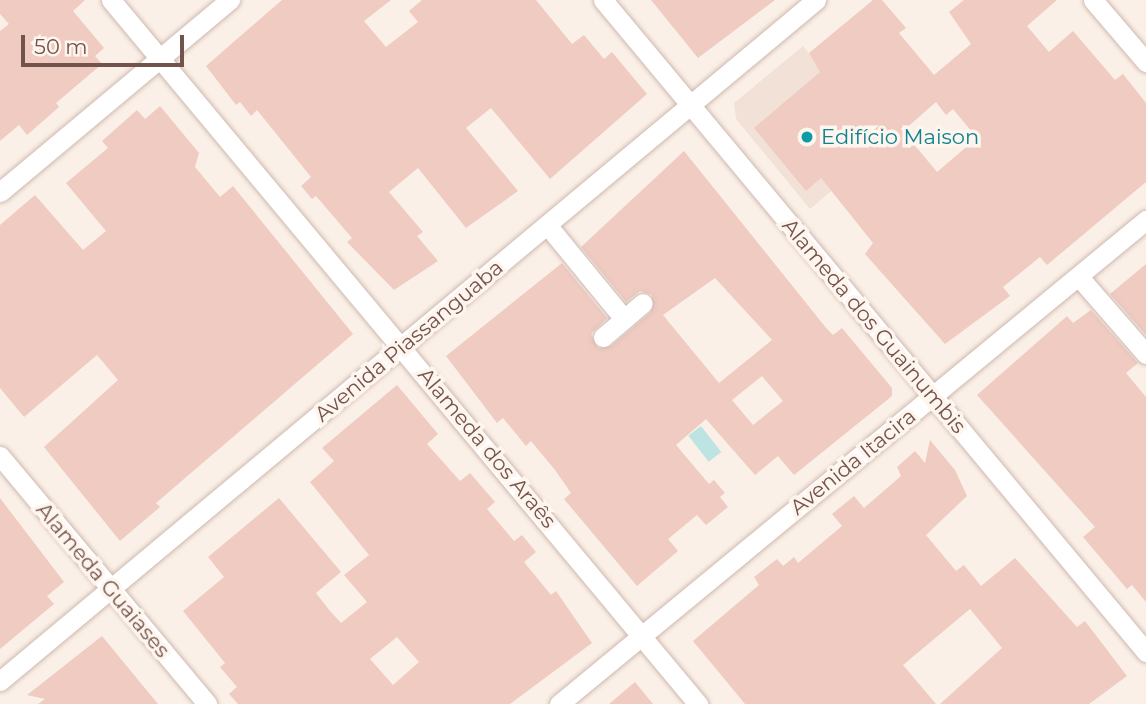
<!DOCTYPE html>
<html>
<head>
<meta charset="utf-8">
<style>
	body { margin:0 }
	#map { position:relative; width:1146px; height:704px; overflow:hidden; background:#fbf0e7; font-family:Montserrat,sans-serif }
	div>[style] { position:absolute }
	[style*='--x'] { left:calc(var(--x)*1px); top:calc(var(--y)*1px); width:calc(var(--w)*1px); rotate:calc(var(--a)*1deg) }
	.residential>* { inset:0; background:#f2e1d6 }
	.water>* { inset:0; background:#bde4e3; transform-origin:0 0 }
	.building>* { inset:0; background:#efcbc1 }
	.roads { filter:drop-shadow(0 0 2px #ceb9b1) drop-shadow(0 0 2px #ceb9b1) }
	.minor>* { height:19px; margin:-9.5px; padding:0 9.5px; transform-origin:9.5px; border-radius:9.5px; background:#fff }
	.dots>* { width:19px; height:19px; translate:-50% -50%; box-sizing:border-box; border:4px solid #fef5ee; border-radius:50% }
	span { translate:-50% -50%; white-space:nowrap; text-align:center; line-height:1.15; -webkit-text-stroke:7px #fef5ee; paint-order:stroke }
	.culture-label { font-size:21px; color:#0d838f }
	.left { translate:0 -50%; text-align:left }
	.street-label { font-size:21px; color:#73544d }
	.scale { position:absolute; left:21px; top:35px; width:163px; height:32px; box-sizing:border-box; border:4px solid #73544d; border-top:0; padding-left:9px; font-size:21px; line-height:24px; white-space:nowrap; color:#73544d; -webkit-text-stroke:5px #fef5ee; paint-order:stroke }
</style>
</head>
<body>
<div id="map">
	<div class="residential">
		<i style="clip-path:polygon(803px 46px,886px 145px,810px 209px,736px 119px,734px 103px)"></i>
	</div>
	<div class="water">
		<i style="left:701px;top:426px;width:33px;height:16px;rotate:52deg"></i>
	</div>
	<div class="building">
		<i style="clip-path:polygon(0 0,85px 0,73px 11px,104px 48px,95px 56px,102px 64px,56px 103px,59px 107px,27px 135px,19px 125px,0 141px,0 31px,9px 24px,0 14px)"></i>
		<i style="clip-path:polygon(282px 0,391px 0,364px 21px,386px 47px,418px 22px,409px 11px,422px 0,536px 0,572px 44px,584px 35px,604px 59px,612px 52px,647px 94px,550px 179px,491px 108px,466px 128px,518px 191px,466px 228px,418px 168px,389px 192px,423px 232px,417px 236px,438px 261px,394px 290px,347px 242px,352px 238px,316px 196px,312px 199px,301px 186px,311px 177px,257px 110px,251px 116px,240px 102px,236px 105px,206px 66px)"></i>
		<i style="clip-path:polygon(651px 0,775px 0,698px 58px)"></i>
		<i style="clip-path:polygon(evenodd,873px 0,882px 0,906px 28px,899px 33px,934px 75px,971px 44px,949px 12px,964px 0,1057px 0,1027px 26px,1049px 52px,1073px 31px,1115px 80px,1123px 74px,1146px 103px,1146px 182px,1047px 265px,1040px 257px,1003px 287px,1010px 296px,945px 344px,865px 254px,873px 243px,821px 178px,806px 191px,754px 128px,820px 72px,809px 53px,873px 0,936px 102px,946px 115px,953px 109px,977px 138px,937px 172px,903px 131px,936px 102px)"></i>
		<i style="clip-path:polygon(160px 106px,199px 153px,195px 167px,220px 197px,233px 186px,353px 334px,156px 503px,160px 507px,120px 541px,44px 447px,118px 380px,97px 355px,24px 417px,0 388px,0 225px,35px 195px,83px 250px,106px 231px,66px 183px,108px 148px,102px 141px,137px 110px,145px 119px)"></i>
		<i style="clip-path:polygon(evenodd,684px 151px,827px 329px,833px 335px,842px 328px,892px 388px,892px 396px,794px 475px,778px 456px,755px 475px,706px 419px,676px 445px,709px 484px,714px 480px,725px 493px,720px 497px,728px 507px,706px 525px,697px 515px,668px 539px,678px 551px,637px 586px,564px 499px,571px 493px,555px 470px,531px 441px,526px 446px,503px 418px,497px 423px,446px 356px,562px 263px,607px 318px,591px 334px,598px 348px,611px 346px,651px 312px,652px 295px,640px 291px,626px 302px,581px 247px,684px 151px,715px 278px,772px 340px,719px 383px,663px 315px,715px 278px,684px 151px,762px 376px,783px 401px,753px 425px,732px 400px,762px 376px)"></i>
		<i style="clip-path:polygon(1146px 264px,1146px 335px,1110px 294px)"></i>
		<i style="clip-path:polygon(1091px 310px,1138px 363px,1126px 373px,1146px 397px,1146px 602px,1132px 585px,1127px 589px,1083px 537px,1095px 527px,977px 395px,1067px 316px,1073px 323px)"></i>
		<i style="clip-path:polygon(evenodd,397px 385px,438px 434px,427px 444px,460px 481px,470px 473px,495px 502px,487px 509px,514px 541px,522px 535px,536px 552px,524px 562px,551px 595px,556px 591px,592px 643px,510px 704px,238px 704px,229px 694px,237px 687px,220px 667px,225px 663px,183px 611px,224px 577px,208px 557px,279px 498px,341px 572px,316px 593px,330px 611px,341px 623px,367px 602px,344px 575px,369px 555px,310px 482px,334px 461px,322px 448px,397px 385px,397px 637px,419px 662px,393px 685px,370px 659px,397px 637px)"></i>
		<i style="clip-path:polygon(930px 440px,955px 470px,967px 496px,926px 535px,956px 571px,964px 565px,981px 586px,1015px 558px,1077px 627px,1085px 621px,1127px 676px,1089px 704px,940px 704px,1002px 648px,970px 609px,903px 665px,936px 704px,745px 704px,693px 641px,759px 585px,754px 577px,777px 559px,783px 566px,794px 557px,798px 563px,842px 526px,832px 514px,854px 496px,864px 508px,901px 476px,897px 467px,915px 451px,925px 463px)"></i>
		<i style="clip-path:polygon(0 498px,64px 582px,47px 596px,54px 604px,0 649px)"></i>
		<i style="clip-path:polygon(102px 636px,158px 704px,38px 704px,45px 699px,27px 695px)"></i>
		<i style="clip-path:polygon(635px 682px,653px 704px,609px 704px)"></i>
	</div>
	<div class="roads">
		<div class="minor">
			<i style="--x:111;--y:0;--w:917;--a:50.18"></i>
			<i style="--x:603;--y:0;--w:849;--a:50.21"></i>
			<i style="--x:1093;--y:0;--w:82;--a:49.5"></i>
			<i style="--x:0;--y:192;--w:300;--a:-39.9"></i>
			<i style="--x:548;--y:226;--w:120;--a:50.7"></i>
			<i style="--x:1079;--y:277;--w:102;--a:49"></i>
			<i style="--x:603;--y:337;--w:52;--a:-40.4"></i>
			<i style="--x:0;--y:456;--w:323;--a:50.1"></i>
			<i style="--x:0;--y:681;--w:1063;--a:-39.85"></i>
			<i style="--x:559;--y:704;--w:761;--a:-39.51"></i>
		</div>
	</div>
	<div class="dots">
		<i style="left:807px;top:137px;background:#0f9aa8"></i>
	</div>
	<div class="culture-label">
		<span class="left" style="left:821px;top:137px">Edifício Maison</span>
	</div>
	<div class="street-label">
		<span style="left:874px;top:326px;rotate:50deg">Alameda dos Guainumbis</span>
		<span style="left:409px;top:341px;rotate:-40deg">Avenida Piassanguaba</span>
		<span style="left:487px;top:448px;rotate:50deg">Alameda dos Araês</span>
		<span style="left:853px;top:462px;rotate:-39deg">Avenida Itacira</span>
		<span style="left:103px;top:580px;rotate:50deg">Alameda Guaiases</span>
	</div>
	<div class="scale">50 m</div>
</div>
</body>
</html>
